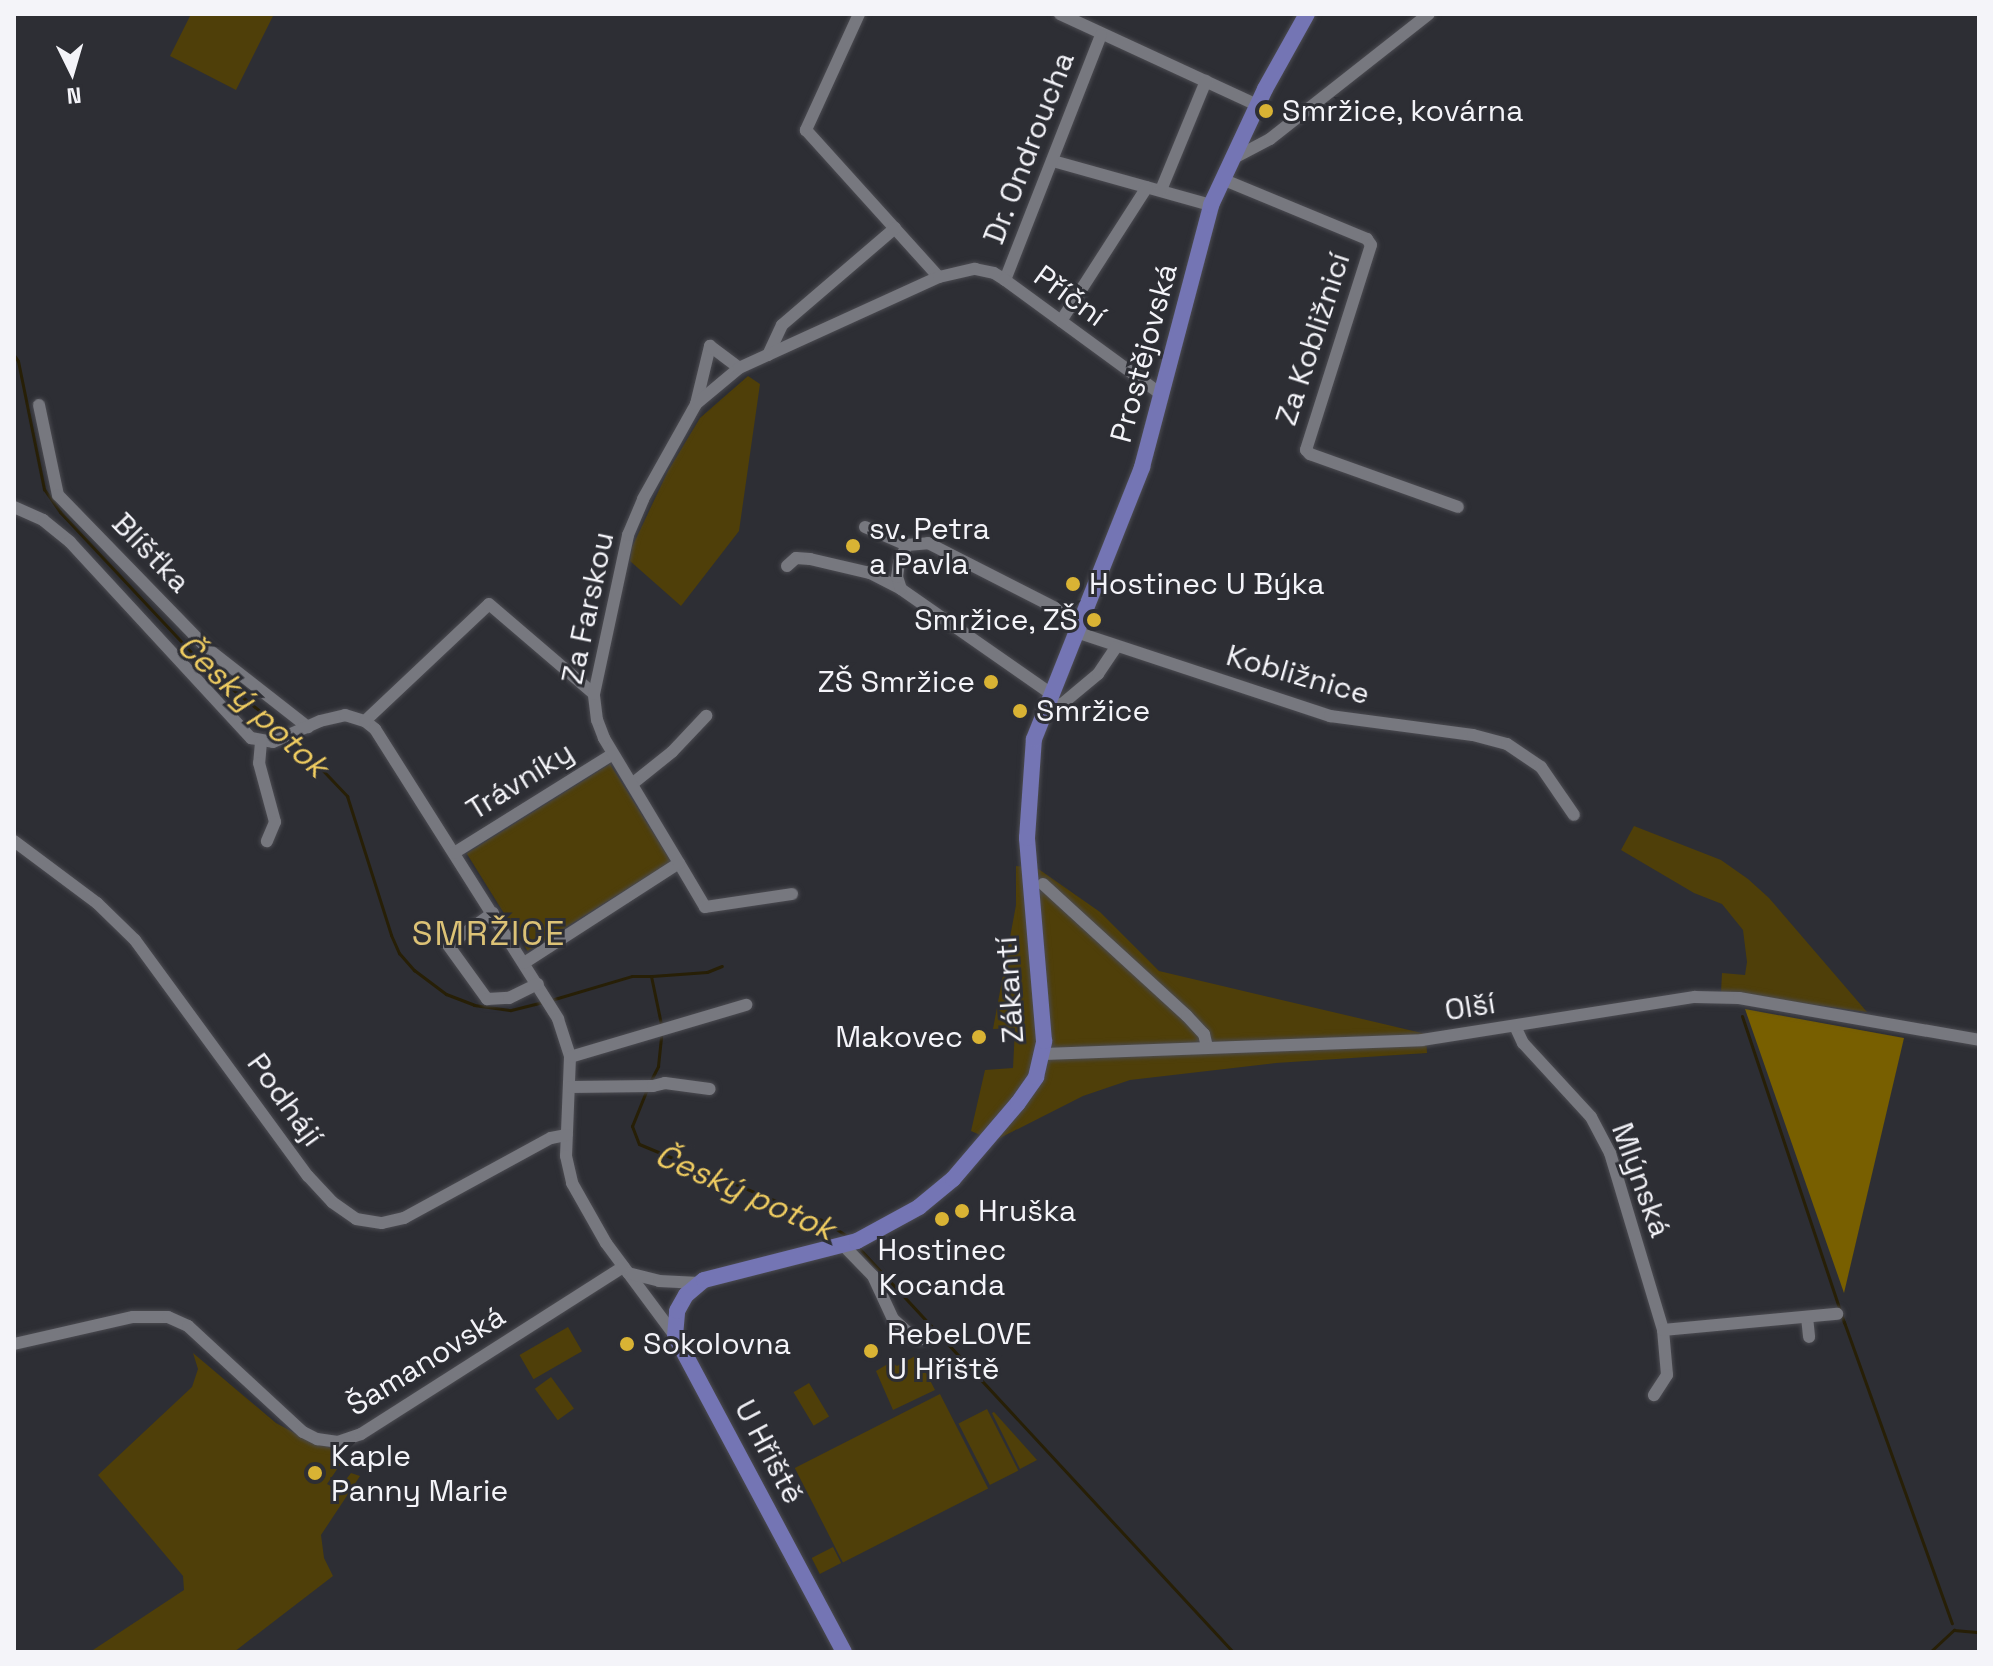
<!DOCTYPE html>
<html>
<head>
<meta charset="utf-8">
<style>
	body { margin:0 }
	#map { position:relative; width:1993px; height:1666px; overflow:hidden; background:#2d2e34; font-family:"Space Grotesk",sans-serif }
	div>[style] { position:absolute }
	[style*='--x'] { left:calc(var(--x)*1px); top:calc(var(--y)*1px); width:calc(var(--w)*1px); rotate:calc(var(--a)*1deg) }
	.green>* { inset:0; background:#4f3f09; transform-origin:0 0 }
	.forest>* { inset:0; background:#785f00 }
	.stream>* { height:3px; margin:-1.5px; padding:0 1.5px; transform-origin:1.5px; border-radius:1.5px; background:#271f06 }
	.roads { filter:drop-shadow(0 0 2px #4b4b51) drop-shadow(0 0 2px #4b4b51) }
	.minor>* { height:12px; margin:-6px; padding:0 6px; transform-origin:6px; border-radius:6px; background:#77787f }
	.major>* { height:16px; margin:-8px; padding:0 8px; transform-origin:8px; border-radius:8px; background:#7475b4 }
	.dots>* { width:22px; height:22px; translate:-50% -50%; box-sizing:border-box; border:4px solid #2d2e34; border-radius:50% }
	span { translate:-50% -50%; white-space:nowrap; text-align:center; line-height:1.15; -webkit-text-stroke:6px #2d2e34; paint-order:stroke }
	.poi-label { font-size:30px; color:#f4f4f9 }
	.left { translate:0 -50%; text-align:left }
	.right { translate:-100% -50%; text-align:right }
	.street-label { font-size:30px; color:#f4f4f9 }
	.water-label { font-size:32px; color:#f0cd61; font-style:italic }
	.quarter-label { font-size:34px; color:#dcc276; letter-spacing:2px }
	.frame { position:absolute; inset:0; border:16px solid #f4f4f9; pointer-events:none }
	.north { position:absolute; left:32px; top:32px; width:80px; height:80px; -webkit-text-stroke:6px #2d2e34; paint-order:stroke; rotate:175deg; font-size:22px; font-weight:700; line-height:32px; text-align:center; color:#f4f4f9 }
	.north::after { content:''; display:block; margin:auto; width:28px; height:36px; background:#f4f4f9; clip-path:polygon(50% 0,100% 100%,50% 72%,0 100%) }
</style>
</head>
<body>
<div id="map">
	<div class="green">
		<i style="clip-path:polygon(191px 14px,274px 14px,236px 90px,170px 56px)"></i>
		<i style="clip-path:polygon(748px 376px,760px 384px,739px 531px,681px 606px,630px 561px,632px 547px,668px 471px,700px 418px)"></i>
		<i style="left:610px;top:764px;width:115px;height:169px;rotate:58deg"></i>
		<i style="clip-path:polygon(1634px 826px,1721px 860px,1748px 879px,1769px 898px,1867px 1012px,1721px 992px,1722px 973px,1745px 975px,1747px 962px,1743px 930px,1722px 904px,1694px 893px,1621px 850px)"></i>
		<i style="clip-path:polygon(1016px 866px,1037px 868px,1100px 912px,1159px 971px,1426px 1034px,1427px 1053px,1276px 1063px,1130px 1080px,1083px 1096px,994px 1141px,971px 1131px,985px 1070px,1013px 1068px,1015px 1028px,993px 1029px,1016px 905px)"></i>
		<i style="left:568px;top:1327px;width:28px;height:56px;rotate:60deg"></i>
		<i style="clip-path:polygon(193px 1353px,276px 1423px,315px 1444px,332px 1448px,342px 1462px,327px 1484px,338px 1490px,351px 1473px,360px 1476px,321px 1535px,324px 1558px,333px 1576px,234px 1652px,90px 1652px,184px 1590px,183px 1576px,98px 1475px,192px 1387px,198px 1369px)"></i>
		<i style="clip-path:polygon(917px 1355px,935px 1390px,893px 1410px,876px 1371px,891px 1362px,897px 1366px)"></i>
		<i style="left:551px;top:1377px;width:39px;height:20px;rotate:54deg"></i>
		<i style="left:809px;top:1383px;width:39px;height:18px;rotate:59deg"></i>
		<i style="left:940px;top:1394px;width:106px;height:163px;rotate:63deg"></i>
		<i style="left:987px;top:1409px;width:69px;height:32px;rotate:63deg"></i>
		<i style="clip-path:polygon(994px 1412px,1037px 1460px,1020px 1469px,992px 1413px)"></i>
		<i style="left:833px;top:1547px;width:18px;height:24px;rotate:63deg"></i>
	</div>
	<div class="forest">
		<i style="clip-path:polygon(1745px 1009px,1904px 1038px,1844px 1293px)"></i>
	</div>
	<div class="stream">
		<i style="--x:14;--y:355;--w:7;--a:56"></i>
		<i style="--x:18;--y:361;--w:131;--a:78.5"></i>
		<i style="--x:44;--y:489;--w:28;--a:55"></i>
		<i style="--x:60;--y:512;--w:212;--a:46.9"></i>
		<i style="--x:205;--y:667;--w:102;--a:38.7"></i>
		<i style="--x:293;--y:739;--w:79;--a:46.5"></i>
		<i style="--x:347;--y:796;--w:146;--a:72.4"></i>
		<i style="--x:391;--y:935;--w:20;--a:66"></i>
		<i style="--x:399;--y:953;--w:23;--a:49"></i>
		<i style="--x:414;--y:970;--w:40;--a:37"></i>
		<i style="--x:446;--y:994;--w:30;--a:21"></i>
		<i style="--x:474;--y:1005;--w:37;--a:8"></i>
		<i style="--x:511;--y:1010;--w:34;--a:-14"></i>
		<i style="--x:652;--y:976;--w:55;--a:-4.2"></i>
		<i style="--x:707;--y:972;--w:16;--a:-22"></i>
		<i style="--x:551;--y:1000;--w:84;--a:-16.5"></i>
		<i style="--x:632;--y:976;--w:19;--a:0"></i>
		<i style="--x:651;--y:976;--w:49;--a:78.2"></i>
		<i style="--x:1742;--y:1016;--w:323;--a:71.6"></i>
		<i style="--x:1844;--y:1322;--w:320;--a:70.3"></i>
		<i style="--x:650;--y:1082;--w:18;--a:-63"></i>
		<i style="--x:658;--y:1066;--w:30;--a:-84"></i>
		<i style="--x:647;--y:1089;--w:40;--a:112"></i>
		<i style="--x:632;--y:1126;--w:19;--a:69"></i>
		<i style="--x:639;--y:1144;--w:200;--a:22.6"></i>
		<i style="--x:824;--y:1221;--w:27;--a:33"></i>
		<i style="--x:858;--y:1247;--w:552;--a:47.2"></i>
		<i style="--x:1930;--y:1652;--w:33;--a:-43"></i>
		<i style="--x:1954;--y:1630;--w:25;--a:5"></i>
	</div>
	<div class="roads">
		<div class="minor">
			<i style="--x:859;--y:14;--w:128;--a:114.6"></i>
			<i style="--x:806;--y:130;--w:198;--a:47.9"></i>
			<i style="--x:1060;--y:14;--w:217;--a:24.8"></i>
			<i style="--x:1232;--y:159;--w:43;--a:-27.8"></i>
			<i style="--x:1270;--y:139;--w:202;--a:-38.2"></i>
			<i style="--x:1053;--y:161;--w:164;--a:15.6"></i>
			<i style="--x:1222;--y:179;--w:157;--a:22.5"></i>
			<i style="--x:1367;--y:239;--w:7;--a:56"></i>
			<i style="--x:1371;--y:245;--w:215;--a:107.6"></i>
			<i style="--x:1306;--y:450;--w:6;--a:45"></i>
			<i style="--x:1310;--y:454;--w:157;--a:19.7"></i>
			<i style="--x:1161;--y:190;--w:118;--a:-67.6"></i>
			<i style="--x:1005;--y:280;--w:263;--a:-68.6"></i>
			<i style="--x:1061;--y:321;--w:159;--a:-57.3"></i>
			<i style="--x:768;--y:355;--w:33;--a:-65"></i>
			<i style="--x:782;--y:325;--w:149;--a:-40.6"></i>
			<i style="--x:696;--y:404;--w:60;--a:-76.4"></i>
			<i style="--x:710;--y:346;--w:36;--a:37"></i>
			<i style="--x:39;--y:405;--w:92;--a:78.1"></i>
			<i style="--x:58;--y:495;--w:215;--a:45.8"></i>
			<i style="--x:208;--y:649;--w:127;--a:38"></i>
			<i style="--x:14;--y:507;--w:32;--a:24"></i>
			<i style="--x:43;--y:520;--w:35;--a:39"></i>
			<i style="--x:70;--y:542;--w:267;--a:47.3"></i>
			<i style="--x:251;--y:738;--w:22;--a:10"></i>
			<i style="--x:273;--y:742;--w:51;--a:-24.1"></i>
			<i style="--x:320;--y:721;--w:26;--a:-13"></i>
			<i style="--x:345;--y:715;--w:21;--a:17"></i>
			<i style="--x:365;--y:721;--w:13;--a:39"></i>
			<i style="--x:375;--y:729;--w:343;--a:57.7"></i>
			<i style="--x:558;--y:1019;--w:40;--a:72"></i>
			<i style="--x:570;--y:1057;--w:99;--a:92.3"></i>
			<i style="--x:566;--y:1156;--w:28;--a:77"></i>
			<i style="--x:572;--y:1183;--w:69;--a:60.5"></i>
			<i style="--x:606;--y:1243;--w:116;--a:53.4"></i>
			<i style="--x:865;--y:527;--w:46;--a:23.2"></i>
			<i style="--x:787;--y:566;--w:12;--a:-42"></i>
			<i style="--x:796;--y:558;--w:14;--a:4"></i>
			<i style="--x:810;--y:559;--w:62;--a:13.1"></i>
			<i style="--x:870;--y:573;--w:35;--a:27"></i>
			<i style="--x:1076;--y:632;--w:268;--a:18.3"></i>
			<i style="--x:1330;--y:716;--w:144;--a:7.6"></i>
			<i style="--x:1473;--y:735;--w:35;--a:15"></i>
			<i style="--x:1507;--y:744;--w:41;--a:34.1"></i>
			<i style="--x:1541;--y:767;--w:58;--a:55.5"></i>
			<i style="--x:1050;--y:693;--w:182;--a:-145.1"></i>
			<i style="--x:901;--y:589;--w:13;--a:-108"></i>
			<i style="--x:897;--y:577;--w:15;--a:-82"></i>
			<i style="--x:899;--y:562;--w:19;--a:-65"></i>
			<i style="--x:907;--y:545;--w:21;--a:-5"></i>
			<i style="--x:928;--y:543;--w:172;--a:27"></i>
			<i style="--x:1043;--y:710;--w:20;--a:-18"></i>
			<i style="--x:1062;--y:704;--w:47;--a:-39.8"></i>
			<i style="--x:1098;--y:674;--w:32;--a:-56"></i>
			<i style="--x:365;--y:721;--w:170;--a:-43.3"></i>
			<i style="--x:489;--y:604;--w:138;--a:40.6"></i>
			<i style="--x:261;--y:742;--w:21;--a:95"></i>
			<i style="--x:259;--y:763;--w:61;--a:74.8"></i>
			<i style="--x:275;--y:822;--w:21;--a:113"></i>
			<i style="--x:632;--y:784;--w:51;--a:-38.7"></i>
			<i style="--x:672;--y:752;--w:50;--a:-46.6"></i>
			<i style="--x:14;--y:841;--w:104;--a:36.8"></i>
			<i style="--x:97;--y:903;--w:53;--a:44.2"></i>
			<i style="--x:135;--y:940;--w:293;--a:53.8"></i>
			<i style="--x:308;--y:1176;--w:35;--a:47"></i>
			<i style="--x:332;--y:1202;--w:29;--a:35"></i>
			<i style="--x:356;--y:1219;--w:26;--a:9"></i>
			<i style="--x:382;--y:1223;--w:23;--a:-13"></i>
			<i style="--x:404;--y:1218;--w:167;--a:-28.6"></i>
			<i style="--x:551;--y:1138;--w:16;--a:-11"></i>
			<i style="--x:454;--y:853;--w:187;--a:-31.9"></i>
			<i style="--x:679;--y:863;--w:51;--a:59.4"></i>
			<i style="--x:705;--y:907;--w:88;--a:-8.5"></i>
			<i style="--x:1043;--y:884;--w:195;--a:42.5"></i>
			<i style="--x:1187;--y:1016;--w:25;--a:47"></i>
			<i style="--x:1204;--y:1034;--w:13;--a:77"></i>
			<i style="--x:493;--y:913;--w:55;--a:144.6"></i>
			<i style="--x:448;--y:945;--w:67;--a:54.2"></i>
			<i style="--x:487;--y:999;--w:22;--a:-3"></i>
			<i style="--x:509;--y:998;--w:32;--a:-26"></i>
			<i style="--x:524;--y:963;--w:184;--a:-32.8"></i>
			<i style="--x:679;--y:863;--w:146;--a:-121"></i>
			<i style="--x:604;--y:738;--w:19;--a:-111"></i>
			<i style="--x:597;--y:720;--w:26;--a:-97"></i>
			<i style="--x:594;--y:694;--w:163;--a:-77.9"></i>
			<i style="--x:628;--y:535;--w:39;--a:-67"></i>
			<i style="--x:643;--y:499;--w:109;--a:-60.8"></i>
			<i style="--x:696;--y:404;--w:56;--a:-39.9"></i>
			<i style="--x:739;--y:368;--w:220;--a:-24.5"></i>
			<i style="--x:939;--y:277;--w:37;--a:-13"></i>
			<i style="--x:975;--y:269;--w:19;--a:12"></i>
			<i style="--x:994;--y:273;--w:13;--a:32"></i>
			<i style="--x:1005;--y:280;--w:195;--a:36.2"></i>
			<i style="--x:1515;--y:1026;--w:19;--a:65"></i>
			<i style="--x:1523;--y:1043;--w:100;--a:47.4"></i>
			<i style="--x:1591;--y:1117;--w:41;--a:62.2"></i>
			<i style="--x:1610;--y:1153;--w:185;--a:73.3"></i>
			<i style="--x:1663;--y:1330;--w:45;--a:84.9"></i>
			<i style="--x:1667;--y:1375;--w:24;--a:123"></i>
			<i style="--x:1043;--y:1054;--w:379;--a:-2.1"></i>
			<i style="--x:1422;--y:1040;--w:276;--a:-9"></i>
			<i style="--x:1695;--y:997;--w:44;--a:1.3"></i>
			<i style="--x:1739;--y:998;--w:244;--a:9.9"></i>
			<i style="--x:570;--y:1057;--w:184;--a:-16.5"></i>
			<i style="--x:570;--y:1087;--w:83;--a:-0.7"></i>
			<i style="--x:653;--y:1086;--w:12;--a:-14"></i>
			<i style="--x:665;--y:1083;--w:45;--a:7.6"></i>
			<i style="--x:843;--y:1245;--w:43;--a:45.9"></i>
			<i style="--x:873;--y:1276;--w:47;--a:65.1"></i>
			<i style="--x:893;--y:1319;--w:27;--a:42"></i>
			<i style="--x:913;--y:1337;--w:9;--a:13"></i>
			<i style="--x:628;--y:1273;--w:32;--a:14"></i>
			<i style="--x:659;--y:1281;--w:40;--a:2.9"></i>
			<i style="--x:1807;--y:1317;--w:20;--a:84"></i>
			<i style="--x:1663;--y:1330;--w:175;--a:-5.3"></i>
			<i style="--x:14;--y:1344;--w:122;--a:-12.8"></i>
			<i style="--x:133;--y:1317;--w:35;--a:0"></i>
			<i style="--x:168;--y:1317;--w:22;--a:24"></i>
			<i style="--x:188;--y:1326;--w:156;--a:42.7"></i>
			<i style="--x:303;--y:1432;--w:16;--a:27"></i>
			<i style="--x:317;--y:1439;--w:21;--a:8"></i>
			<i style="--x:338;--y:1442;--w:24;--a:-19"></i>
			<i style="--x:361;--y:1434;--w:311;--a:-32.5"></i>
		</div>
		<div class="major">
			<i style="--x:844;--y:1652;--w:358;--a:-118.1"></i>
			<i style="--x:675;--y:1336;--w:25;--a:-85"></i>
			<i style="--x:677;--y:1311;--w:18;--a:-61"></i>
			<i style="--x:686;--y:1295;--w:23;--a:-40"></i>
			<i style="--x:704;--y:1280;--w:158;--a:-14.3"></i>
			<i style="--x:857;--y:1241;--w:71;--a:-28.7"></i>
			<i style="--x:919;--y:1207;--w:44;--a:-39.5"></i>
			<i style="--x:953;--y:1179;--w:100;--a:-49.5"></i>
			<i style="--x:1018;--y:1103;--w:32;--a:-55"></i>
			<i style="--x:1036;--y:1077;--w:37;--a:-77"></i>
			<i style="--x:1044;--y:1041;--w:204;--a:-94.8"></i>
			<i style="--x:1027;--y:838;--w:99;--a:-86"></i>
			<i style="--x:1034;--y:739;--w:293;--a:-68.3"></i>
			<i style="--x:1142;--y:467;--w:271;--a:-75.2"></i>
			<i style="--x:1211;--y:205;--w:128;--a:-65"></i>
			<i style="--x:1265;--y:89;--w:86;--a:-60.8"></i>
		</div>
	</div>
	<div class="dots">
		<i style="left:1266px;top:111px;background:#d9b334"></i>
		<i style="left:853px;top:546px;background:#d9b334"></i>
		<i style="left:1073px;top:584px;background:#d9b334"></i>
		<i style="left:1094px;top:620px;background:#d9b334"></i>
		<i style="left:991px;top:682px;background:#d9b334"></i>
		<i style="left:1020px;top:711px;background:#d9b334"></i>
		<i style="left:979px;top:1037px;background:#d9b334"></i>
		<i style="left:962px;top:1211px;background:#d9b334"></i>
		<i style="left:942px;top:1219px;background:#d9b334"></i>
		<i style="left:627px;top:1344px;background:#d9b334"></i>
		<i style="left:871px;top:1351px;background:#d9b334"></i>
		<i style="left:315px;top:1473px;background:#d9b334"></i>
	</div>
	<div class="poi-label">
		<span class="left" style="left:1282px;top:111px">Smržice, kovárna</span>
		<span class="left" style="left:869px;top:546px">sv. Petra<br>a Pavla</span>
		<span class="left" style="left:1089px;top:584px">Hostinec U Býka</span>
		<span class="right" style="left:1078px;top:620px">Smržice, ZŠ</span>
		<span class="right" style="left:975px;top:682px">ZŠ Smržice</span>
		<span class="left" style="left:1036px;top:711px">Smržice</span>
		<span class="right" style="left:963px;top:1037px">Makovec</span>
		<span class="left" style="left:978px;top:1211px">Hruška</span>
		<span style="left:942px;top:1267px">Hostinec<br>Kocanda</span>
		<span class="left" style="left:887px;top:1351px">RebeLOVE<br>U Hřiště</span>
		<span class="left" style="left:643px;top:1344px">Sokolovna</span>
		<span class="left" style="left:331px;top:1473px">Kaple<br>Panny Marie</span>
	</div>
	<div class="street-label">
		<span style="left:1029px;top:148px;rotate:-69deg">Dr. Ondroucha</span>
		<span style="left:1070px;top:296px;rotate:36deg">Příční</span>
		<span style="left:1313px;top:339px;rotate:-72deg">Za Kobližnicí</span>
		<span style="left:1144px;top:353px;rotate:-75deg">Prostějovská</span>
		<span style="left:151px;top:553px;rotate:46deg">Blíšťka</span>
		<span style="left:588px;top:608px;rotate:-78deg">Za Farskou</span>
		<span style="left:1298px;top:675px;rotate:16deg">Kobližnice</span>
		<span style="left:520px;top:781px;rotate:-32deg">Trávníky</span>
		<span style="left:1010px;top:990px;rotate:-94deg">Zákantí</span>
		<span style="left:1470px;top:1007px;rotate:-9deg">Olší</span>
		<span style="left:285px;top:1100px;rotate:54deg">Podhájí</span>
		<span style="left:1641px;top:1180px;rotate:70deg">Mlýnská</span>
		<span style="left:426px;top:1361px;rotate:-32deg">Šamanovská</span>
		<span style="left:769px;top:1452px;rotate:62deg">U Hřiště</span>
	</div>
	<div class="water-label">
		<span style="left:253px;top:706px;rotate:43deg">Český potok</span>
		<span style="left:745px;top:1192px;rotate:24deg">Český potok</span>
	</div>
	<div class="quarter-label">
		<span style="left:489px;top:934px">SMRŽICE</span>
	</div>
	<div class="frame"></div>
	<div class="north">N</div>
</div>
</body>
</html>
